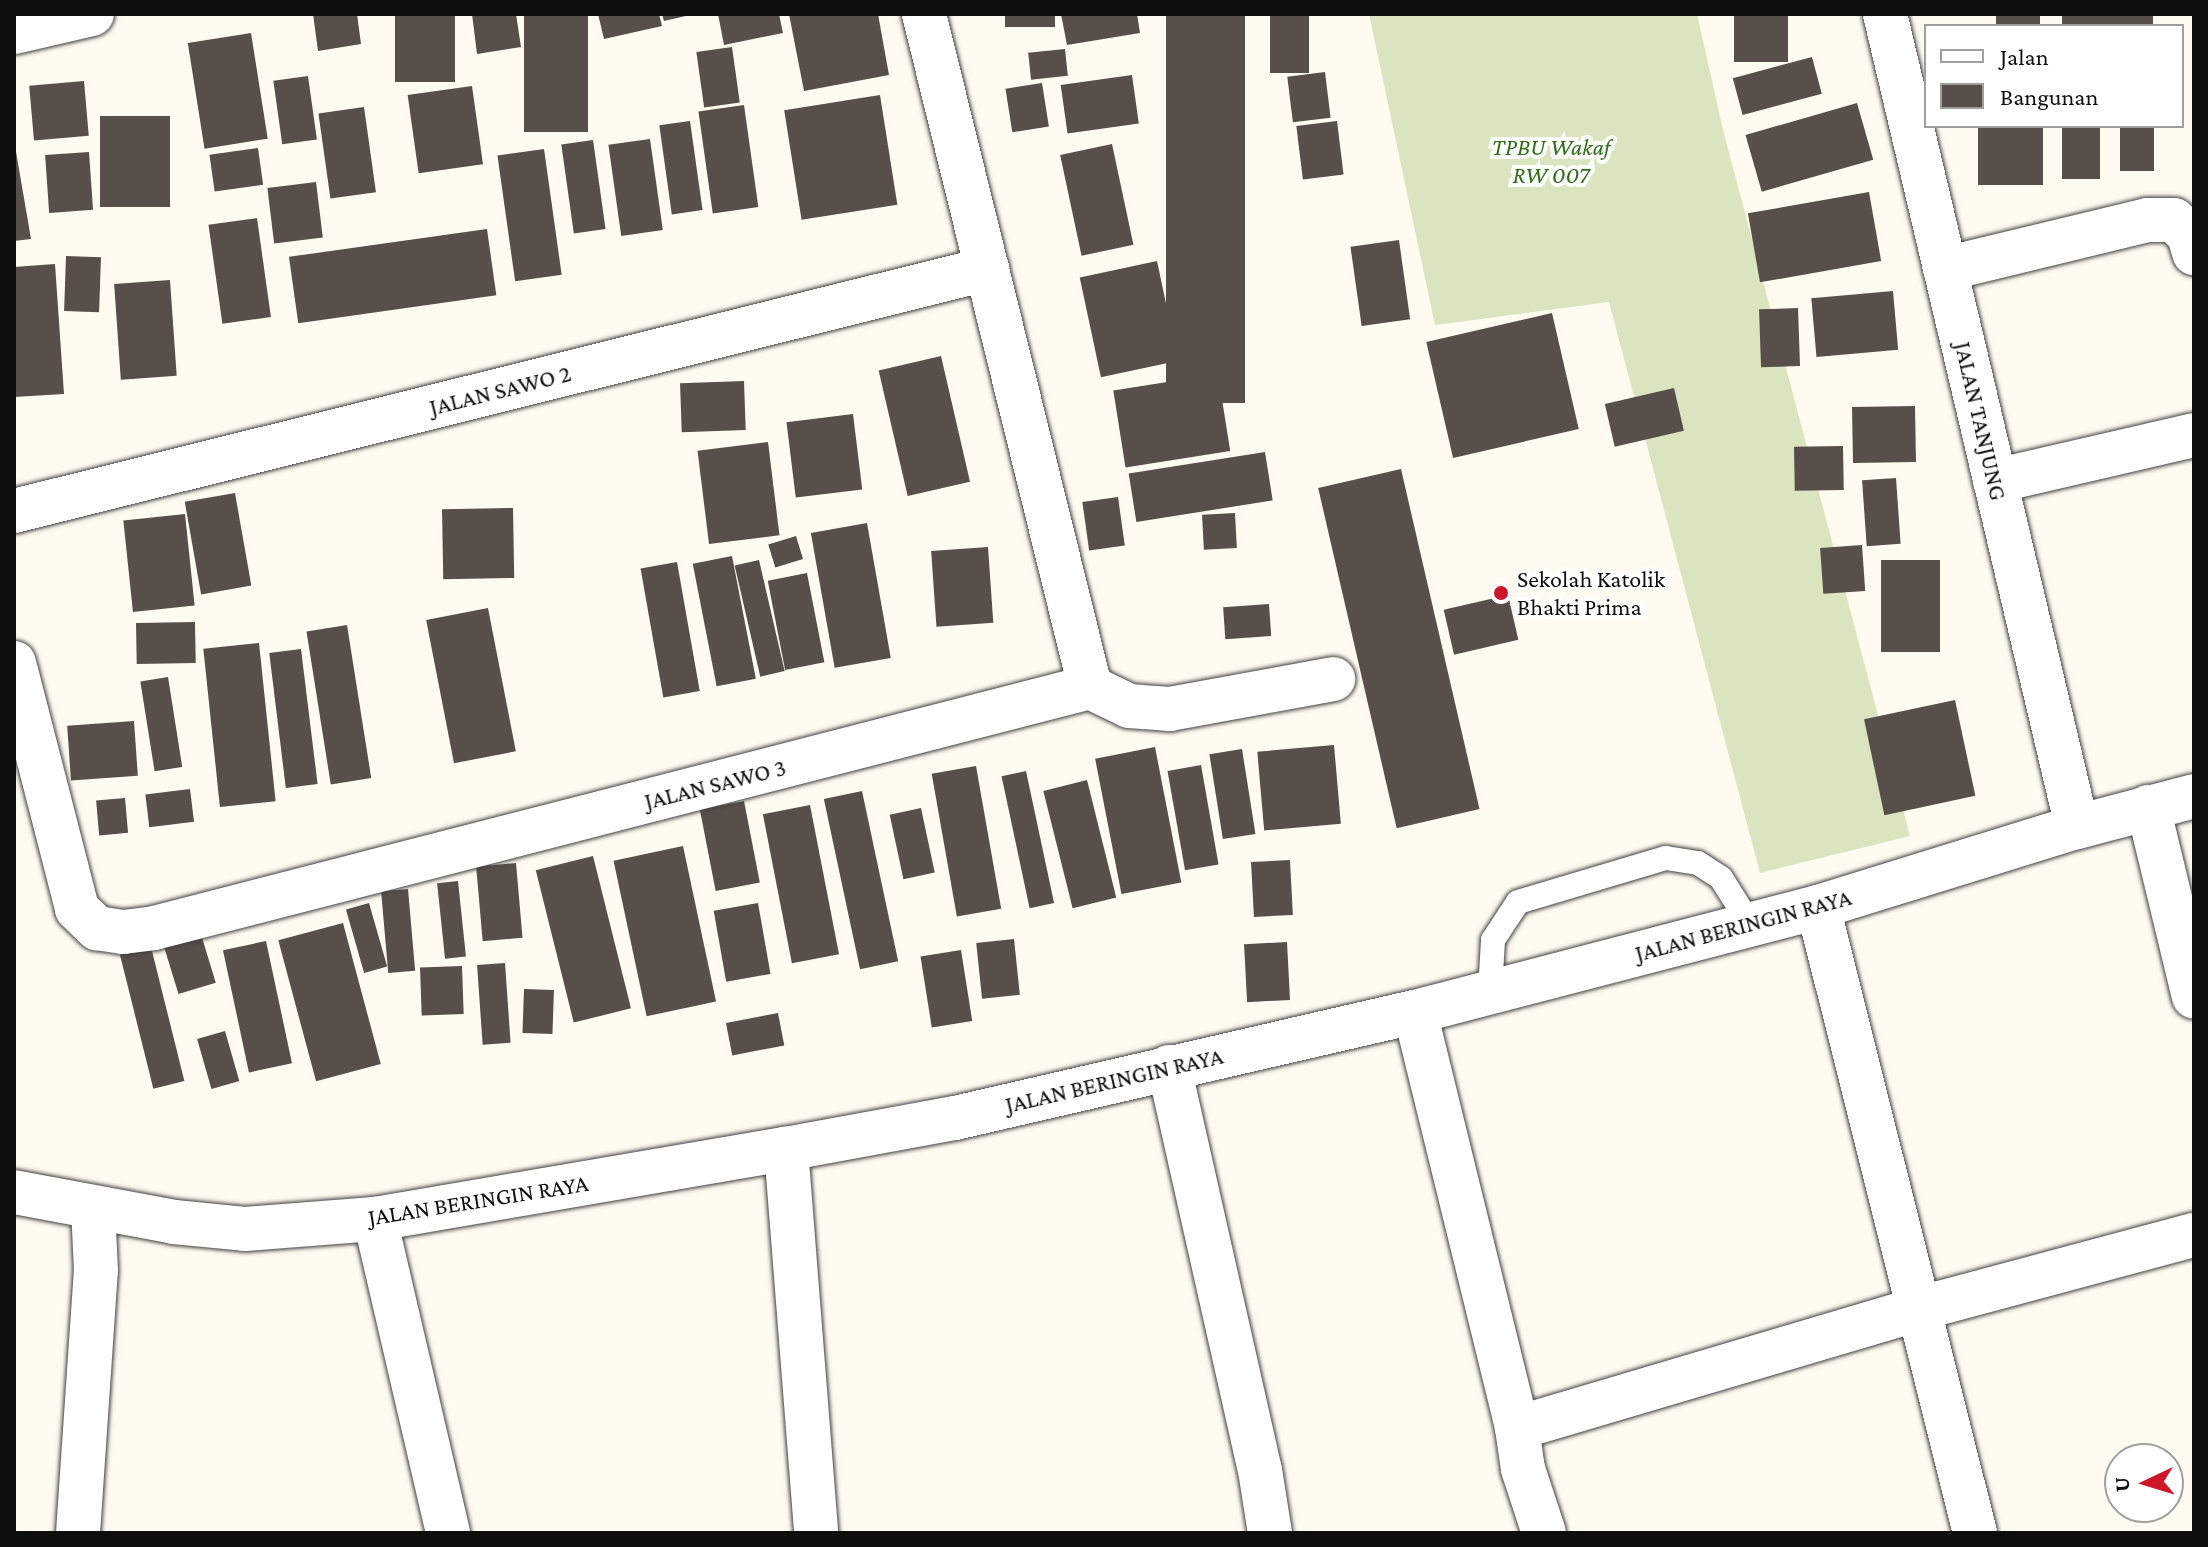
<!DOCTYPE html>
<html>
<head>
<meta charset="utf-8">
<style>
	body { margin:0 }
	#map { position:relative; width:2208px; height:1547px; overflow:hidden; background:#fffbf0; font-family:"Crimson Pro",serif }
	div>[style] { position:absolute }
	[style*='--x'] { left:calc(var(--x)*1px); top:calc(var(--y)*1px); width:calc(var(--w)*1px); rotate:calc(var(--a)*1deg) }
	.cemetery>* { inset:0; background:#dae4be }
	.building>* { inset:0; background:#584e4a; transform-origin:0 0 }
	.roads { filter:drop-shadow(0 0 2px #414141) drop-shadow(0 0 2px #414141) }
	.service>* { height:24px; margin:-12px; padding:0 12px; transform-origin:12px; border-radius:12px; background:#fff }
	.minor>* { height:44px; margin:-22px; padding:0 22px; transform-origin:22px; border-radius:22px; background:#fff }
	.tertiary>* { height:44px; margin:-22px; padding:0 22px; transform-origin:22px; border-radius:22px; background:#fff }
	.dots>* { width:22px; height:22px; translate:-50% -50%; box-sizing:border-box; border:4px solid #fff; border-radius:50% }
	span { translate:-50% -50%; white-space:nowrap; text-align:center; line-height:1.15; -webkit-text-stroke:8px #fff; paint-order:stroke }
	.park-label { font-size:24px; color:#2f6d18; font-style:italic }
	.street-label { font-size:24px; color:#0e0e0e }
	.poi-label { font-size:24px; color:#0e0e0e }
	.left { translate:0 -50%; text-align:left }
	.frame { position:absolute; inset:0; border:16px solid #0e0e0e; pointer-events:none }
	.legend { position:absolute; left:1924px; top:24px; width:260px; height:104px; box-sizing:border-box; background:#fff; border:2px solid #9f9f9f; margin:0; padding:10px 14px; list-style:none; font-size:24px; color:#0e0e0e }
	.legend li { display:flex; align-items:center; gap:16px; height:40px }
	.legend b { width:40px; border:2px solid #9f9f9f }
	.north { position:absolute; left:2104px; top:1443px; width:80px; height:80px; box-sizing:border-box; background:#fff; border:2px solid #9f9f9f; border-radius:50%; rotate:266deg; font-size:22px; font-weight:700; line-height:32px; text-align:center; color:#0e0e0e }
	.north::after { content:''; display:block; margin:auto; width:28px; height:36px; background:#cd182c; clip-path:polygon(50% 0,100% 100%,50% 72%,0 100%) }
</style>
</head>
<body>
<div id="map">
	<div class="cemetery">
		<i style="clip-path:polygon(1369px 14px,1697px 14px,1723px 130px,1910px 836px,1760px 873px,1609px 302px,1435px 325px)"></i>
	</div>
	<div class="building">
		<i style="clip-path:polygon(313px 14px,357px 14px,361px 44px,318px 51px)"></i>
		<i style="left:395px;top:14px;width:60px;height:68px"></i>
		<i style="clip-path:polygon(472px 14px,516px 14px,521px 47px,477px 54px)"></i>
		<i style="left:524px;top:14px;width:64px;height:118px"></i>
		<i style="clip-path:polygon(598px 14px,659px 14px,662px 26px,604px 39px)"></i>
		<i style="clip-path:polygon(662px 14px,689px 14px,690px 15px,664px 21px)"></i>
		<i style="clip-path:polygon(718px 14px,779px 14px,783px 33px,724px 45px)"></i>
		<i style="clip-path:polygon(789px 14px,878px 14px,889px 75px,804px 91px)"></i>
		<i style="left:1005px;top:14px;width:50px;height:13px"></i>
		<i style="clip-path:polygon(1061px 14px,1137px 14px,1140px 33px,1067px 45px)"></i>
		<i style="left:1166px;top:14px;width:79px;height:389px"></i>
		<i style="left:1270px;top:14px;width:39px;height:59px"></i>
		<i style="left:1734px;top:14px;width:54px;height:48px"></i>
		<i style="left:1996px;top:14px;width:44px;height:12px"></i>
		<i style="left:2062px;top:14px;width:91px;height:12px"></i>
		<i style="left:251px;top:33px;width:107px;height:64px;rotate:81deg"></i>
		<i style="left:732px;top:47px;width:56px;height:36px;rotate:82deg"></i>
		<i style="left:1065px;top:49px;width:27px;height:37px;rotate:84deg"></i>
		<i style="left:1812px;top:57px;width:38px;height:82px;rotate:75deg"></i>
		<i style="left:1325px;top:72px;width:46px;height:38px;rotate:83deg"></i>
		<i style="left:1132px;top:75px;width:49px;height:72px;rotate:82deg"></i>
		<i style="left:308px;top:76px;width:64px;height:35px;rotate:82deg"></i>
		<i style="left:84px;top:81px;width:55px;height:55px;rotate:85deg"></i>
		<i style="left:1042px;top:83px;width:44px;height:37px;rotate:81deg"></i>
		<i style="left:472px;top:86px;width:79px;height:65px;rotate:82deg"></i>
		<i style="left:880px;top:95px;width:111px;height:97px;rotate:81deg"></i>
		<i style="left:1857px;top:103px;width:59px;height:116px;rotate:74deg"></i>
		<i style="left:744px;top:105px;width:103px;height:46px;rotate:82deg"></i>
		<i style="left:364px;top:107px;width:86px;height:46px;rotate:82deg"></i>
		<i style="left:100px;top:116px;width:70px;height:91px"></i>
		<i style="left:690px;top:121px;width:90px;height:31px;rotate:82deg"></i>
		<i style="left:1337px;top:121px;width:54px;height:41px;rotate:83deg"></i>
		<i style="left:1978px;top:126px;width:65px;height:59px"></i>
		<i style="left:2062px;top:126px;width:38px;height:53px"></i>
		<i style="left:2120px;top:126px;width:34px;height:45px"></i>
		<i style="left:650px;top:139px;width:92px;height:42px;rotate:82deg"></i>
		<i style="clip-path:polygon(14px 140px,31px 239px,14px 241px)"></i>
		<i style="left:593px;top:140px;width:90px;height:32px;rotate:82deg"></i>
		<i style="left:1112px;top:144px;width:103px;height:53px;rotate:78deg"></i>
		<i style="left:258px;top:148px;width:37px;height:49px;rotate:82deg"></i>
		<i style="left:544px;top:149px;width:127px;height:47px;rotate:82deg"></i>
		<i style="left:89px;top:152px;width:58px;height:44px;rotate:86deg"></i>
		<i style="left:316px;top:182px;width:56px;height:49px;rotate:83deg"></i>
		<i style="left:1869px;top:192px;width:70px;height:123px;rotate:80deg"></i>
		<i style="left:257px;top:218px;width:100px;height:49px;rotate:82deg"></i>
		<i style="left:487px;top:229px;width:67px;height:200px;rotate:82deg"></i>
		<i style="left:1399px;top:240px;width:80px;height:49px;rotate:82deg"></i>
		<i style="left:66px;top:256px;width:35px;height:55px;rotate:2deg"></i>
		<i style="left:1157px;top:261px;width:102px;height:79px;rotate:78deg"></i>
		<i style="clip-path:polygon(55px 264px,64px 394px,14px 397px,14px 267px)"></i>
		<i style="left:170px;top:280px;width:96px;height:56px;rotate:86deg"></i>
		<i style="left:1893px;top:291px;width:59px;height:82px;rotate:85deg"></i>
		<i style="left:1798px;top:308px;width:58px;height:39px;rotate:88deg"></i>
		<i style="left:1552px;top:313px;width:119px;height:129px;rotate:77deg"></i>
		<i style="left:941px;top:356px;width:129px;height:64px;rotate:77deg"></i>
		<i style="left:1218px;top:374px;width:78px;height:106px;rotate:81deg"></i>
		<i style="left:744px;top:381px;width:49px;height:64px;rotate:88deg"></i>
		<i style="left:1674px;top:388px;width:44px;height:71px;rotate:77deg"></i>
		<i style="left:1915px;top:406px;width:56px;height:63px;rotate:89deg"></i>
		<i style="left:853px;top:414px;width:76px;height:67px;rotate:83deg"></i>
		<i style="left:768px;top:442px;width:94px;height:71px;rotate:83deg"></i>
		<i style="left:1843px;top:446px;width:44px;height:49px;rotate:89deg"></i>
		<i style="left:1265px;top:452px;width:49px;height:138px;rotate:81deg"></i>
		<i style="left:1401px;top:469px;width:349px;height:85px;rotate:77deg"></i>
		<i style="left:1896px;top:478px;width:66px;height:34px;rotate:86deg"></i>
		<i style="left:235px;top:493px;width:94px;height:51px;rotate:80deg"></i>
		<i style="left:1118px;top:497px;width:49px;height:36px;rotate:82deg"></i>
		<i style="left:513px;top:508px;width:70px;height:71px;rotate:89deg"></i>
		<i style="left:1235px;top:513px;width:35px;height:33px;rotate:87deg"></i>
		<i style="left:185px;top:514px;width:92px;height:62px;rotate:84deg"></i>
		<i style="left:867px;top:523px;width:137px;height:57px;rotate:80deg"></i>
		<i style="left:796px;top:536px;width:24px;height:29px;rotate:73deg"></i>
		<i style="left:1862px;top:545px;width:46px;height:42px;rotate:86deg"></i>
		<i style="left:988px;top:547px;width:76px;height:57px;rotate:86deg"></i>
		<i style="left:732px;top:556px;width:125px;height:40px;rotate:79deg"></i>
		<i style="left:759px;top:560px;width:114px;height:25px;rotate:77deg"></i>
		<i style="left:1881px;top:560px;width:59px;height:92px"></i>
		<i style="left:677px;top:562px;width:131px;height:37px;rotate:80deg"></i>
		<i style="left:807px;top:573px;width:91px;height:40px;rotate:79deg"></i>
		<i style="left:1508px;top:595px;width:46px;height:66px;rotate:77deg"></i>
		<i style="left:1269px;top:604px;width:32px;height:46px;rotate:86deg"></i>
		<i style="left:488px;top:608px;width:146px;height:63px;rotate:79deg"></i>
		<i style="left:195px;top:622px;width:41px;height:59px;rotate:89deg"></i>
		<i style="left:347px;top:625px;width:155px;height:41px;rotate:81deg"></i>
		<i style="left:259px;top:643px;width:159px;height:56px;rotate:84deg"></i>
		<i style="left:301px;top:649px;width:136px;height:32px;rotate:83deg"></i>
		<i style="left:168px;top:677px;width:91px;height:28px;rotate:81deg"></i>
		<i style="left:1955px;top:700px;width:98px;height:93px;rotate:78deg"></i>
		<i style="left:134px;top:721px;width:55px;height:67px;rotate:86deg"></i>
		<i style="left:1334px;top:745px;width:79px;height:77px;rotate:85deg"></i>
		<i style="left:1155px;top:747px;width:138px;height:61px;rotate:79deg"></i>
		<i style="left:1242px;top:749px;width:86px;height:33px;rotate:81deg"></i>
		<i style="left:1201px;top:765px;width:101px;height:34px;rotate:80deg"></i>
		<i style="left:976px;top:766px;width:145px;height:45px;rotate:80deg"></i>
		<i style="left:1026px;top:771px;width:135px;height:25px;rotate:78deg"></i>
		<i style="left:1087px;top:780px;width:121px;height:45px;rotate:76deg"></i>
		<i style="left:190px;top:789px;width:33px;height:45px;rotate:83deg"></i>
		<i style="left:862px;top:791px;width:174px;height:39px;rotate:78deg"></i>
		<i style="left:125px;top:798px;width:35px;height:29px;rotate:85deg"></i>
		<i style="left:744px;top:801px;width:83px;height:45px;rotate:79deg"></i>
		<i style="left:810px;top:805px;width:152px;height:48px;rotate:79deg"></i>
		<i style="left:921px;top:808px;width:66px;height:32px;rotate:78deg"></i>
		<i style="left:683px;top:846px;width:159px;height:71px;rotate:78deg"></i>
		<i style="left:593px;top:856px;width:157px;height:59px;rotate:76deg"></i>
		<i style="left:1290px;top:860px;width:55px;height:39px;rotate:87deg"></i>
		<i style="left:516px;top:863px;width:75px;height:40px;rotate:85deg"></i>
		<i style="left:458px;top:881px;width:76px;height:21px;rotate:84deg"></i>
		<i style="left:408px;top:889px;width:82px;height:27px;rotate:85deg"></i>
		<i style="left:369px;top:903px;width:66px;height:24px;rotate:74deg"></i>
		<i style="left:758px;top:903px;width:72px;height:45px;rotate:80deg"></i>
		<i style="left:343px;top:923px;width:146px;height:67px;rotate:75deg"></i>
		<i style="left:200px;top:931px;width:54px;height:39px;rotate:73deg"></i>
		<i style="left:1014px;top:939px;width:56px;height:38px;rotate:84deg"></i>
		<i style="left:266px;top:941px;width:125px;height:44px;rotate:78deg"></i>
		<i style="left:1287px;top:942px;width:58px;height:43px;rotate:87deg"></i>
		<i style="left:151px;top:947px;width:138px;height:32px;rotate:76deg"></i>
		<i style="left:961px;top:950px;width:72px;height:41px;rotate:81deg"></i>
		<i style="left:505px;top:963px;width:80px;height:28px;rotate:86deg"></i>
		<i style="left:462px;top:966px;width:48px;height:42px;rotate:88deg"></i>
		<i style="left:524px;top:989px;width:30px;height:44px;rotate:2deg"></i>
		<i style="left:778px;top:1013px;width:33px;height:53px;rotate:79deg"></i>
		<i style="left:225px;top:1031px;width:52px;height:29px;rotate:74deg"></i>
	</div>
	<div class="roads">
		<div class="service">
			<i style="--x:1490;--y:991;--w:51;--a:-86.6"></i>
			<i style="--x:1493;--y:940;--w:45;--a:-56.7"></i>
			<i style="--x:1518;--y:902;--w:154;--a:-16.6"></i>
			<i style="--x:1666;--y:858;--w:32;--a:9"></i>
			<i style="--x:1698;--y:863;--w:27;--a:33"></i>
			<i style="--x:1721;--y:878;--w:54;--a:57.8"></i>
		</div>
		<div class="minor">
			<i style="--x:924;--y:14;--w:693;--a:76.14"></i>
			<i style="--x:1885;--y:14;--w:835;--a:76.71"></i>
			<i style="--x:14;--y:32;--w:80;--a:-13"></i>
			<i style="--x:1945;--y:269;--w:208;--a:-13.6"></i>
			<i style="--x:2147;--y:220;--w:27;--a:0"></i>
			<i style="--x:2174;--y:220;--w:21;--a:45"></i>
			<i style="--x:2189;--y:235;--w:19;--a:74"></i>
			<i style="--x:1995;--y:481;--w:204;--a:-13"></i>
			<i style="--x:14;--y:511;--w:1003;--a:-13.97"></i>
			<i style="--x:14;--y:663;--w:254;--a:75.6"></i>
			<i style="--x:77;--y:909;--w:28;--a:44"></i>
			<i style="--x:97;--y:928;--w:26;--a:9"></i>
			<i style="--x:123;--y:932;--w:31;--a:-7"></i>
			<i style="--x:154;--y:928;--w:967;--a:-14.44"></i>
			<i style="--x:1090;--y:687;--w:43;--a:26"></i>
			<i style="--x:1129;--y:706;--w:41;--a:4.2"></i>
			<i style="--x:1170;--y:709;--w:166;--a:-10.4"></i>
			<i style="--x:2148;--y:807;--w:195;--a:76.4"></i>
			<i style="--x:1818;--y:907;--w:645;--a:75.92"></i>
			<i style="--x:1415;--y:1012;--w:428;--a:76.2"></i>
			<i style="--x:1517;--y:1428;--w:41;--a:81.7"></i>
			<i style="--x:1523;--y:1469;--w:67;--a:71.8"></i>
			<i style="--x:1169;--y:1067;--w:413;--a:77.3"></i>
			<i style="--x:1260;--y:1470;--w:64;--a:81"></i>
			<i style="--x:786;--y:1149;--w:385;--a:85.5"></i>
			<i style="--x:375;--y:1219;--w:322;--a:76.9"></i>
			<i style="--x:1517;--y:1428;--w:421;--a:-16.5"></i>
			<i style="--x:1921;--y:1308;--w:283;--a:-15"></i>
			<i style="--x:78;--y:1533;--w:263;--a:-86.1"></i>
			<i style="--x:96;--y:1271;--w:63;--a:-92.7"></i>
		</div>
		<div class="tertiary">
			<i style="--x:14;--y:1192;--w:163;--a:10.6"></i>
			<i style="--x:174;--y:1222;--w:71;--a:5.6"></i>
			<i style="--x:245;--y:1229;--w:130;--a:-4.4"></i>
			<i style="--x:375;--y:1219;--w:417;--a:-9.7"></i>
			<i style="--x:786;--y:1149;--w:172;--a:-10.4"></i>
			<i style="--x:955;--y:1118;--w:472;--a:-13"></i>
			<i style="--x:1415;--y:1012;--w:416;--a:-14.6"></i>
			<i style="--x:1818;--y:907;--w:271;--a:-17.2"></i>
			<i style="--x:2077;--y:827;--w:121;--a:-14.8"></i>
		</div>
	</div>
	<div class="dots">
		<i style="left:1501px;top:593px;background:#cd182c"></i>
	</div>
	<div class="park-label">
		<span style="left:1551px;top:161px">TPBU Wakaf<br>RW 007</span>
	</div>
	<div class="street-label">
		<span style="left:500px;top:390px;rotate:-14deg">JALAN SAWO 2</span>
		<span style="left:1981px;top:421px;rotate:77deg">JALAN TANJUNG</span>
		<span style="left:715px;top:784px;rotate:-14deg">JALAN SAWO 3</span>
		<span style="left:1743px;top:925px;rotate:-15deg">JALAN BERINGIN RAYA</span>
		<span style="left:1114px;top:1080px;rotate:-13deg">JALAN BERINGIN RAYA</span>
		<span style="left:478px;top:1200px;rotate:-9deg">JALAN BERINGIN RAYA</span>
	</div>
	<div class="poi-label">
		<span class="left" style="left:1517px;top:593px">Sekolah Katolik<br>Bhakti Prima</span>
	</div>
	<div class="frame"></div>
	<ul class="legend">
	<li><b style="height:10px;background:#fff"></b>Jalan</li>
	<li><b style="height:22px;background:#584e4a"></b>Bangunan</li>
	</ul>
	<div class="north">U</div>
</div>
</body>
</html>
